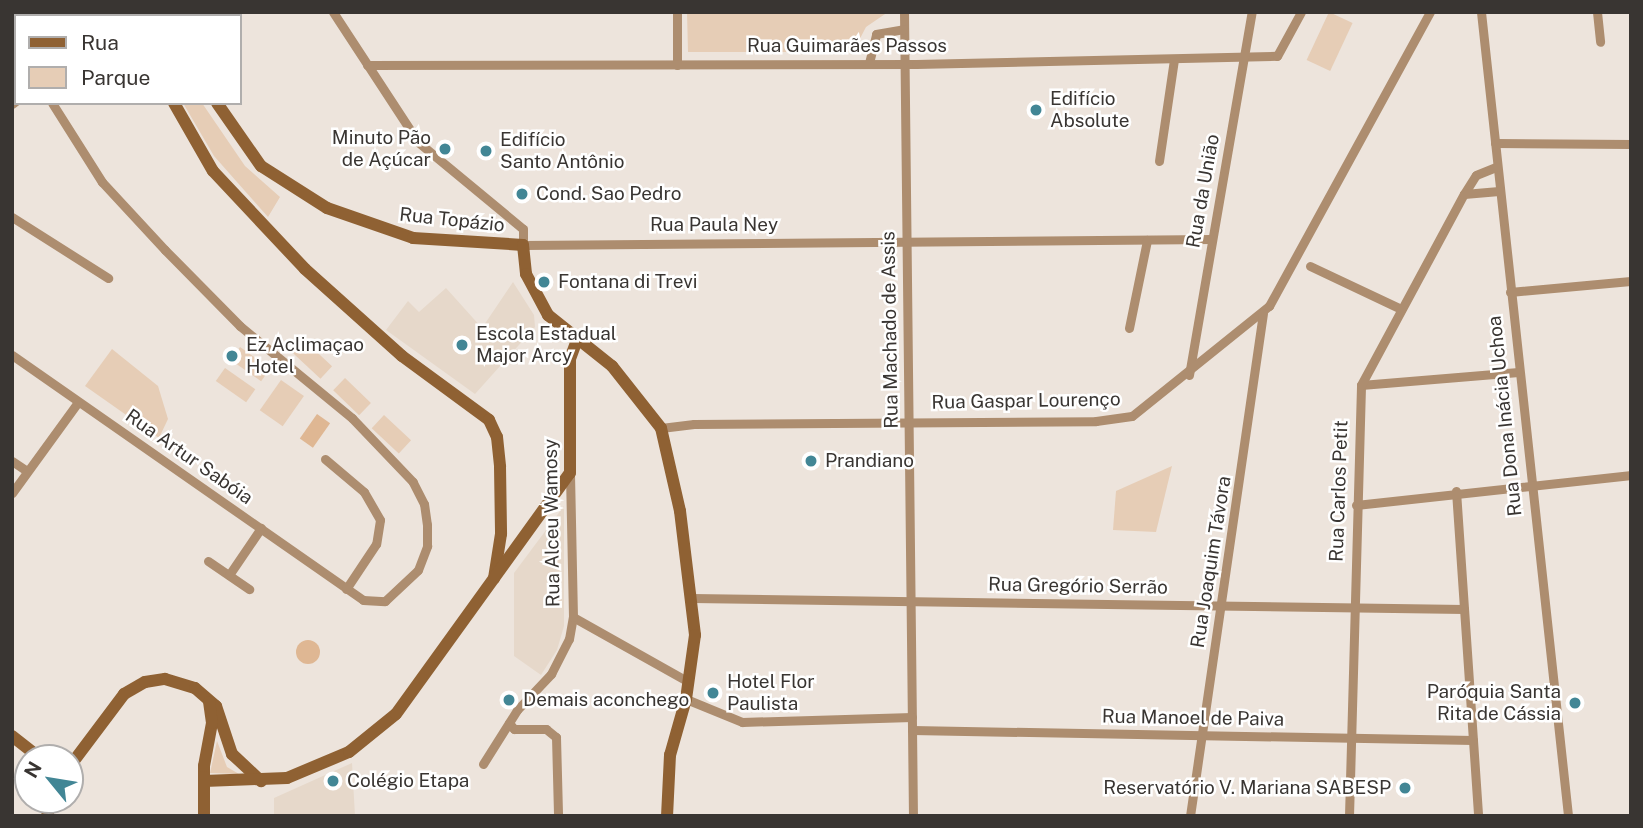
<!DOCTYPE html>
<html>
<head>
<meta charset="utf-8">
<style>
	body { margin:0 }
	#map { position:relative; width:1643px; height:828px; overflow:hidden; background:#ede4dc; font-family:"Public Sans",sans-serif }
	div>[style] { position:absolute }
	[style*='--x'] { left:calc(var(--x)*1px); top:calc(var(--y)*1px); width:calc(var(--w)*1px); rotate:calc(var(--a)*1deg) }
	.built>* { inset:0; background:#e6d8ca }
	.green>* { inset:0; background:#e6cdb6; transform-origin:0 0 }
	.water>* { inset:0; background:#dfb793; transform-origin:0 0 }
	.round { border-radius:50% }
	.street>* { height:9px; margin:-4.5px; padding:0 4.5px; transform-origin:4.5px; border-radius:4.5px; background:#ad8d6f }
	.secondary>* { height:12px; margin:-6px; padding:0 6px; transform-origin:6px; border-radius:6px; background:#8f6133 }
	.dots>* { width:19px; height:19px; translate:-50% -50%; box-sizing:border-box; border:4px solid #fff; border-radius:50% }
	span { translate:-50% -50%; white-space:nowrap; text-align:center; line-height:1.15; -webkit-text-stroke:5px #fff; paint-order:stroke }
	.street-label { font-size:19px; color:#393532 }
	.poi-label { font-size:19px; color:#393532 }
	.left { translate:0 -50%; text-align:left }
	.right { translate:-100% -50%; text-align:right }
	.frame { position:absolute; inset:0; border:14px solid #393532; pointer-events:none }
	.legend { position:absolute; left:14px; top:14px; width:228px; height:91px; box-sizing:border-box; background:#fff; border:2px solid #b0aead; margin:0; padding:9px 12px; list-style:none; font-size:21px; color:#393532 }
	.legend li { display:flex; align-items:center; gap:14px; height:35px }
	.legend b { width:35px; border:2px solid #b0aead }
	.north { position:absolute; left:14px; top:744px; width:70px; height:70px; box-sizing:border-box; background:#fff; border:2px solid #b0aead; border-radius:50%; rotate:300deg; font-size:19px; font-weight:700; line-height:28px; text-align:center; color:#393532 }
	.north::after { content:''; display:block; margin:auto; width:24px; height:32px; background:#428695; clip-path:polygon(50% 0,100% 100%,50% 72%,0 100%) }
</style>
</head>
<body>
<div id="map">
	<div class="built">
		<i style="clip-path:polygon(513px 282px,534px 315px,535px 327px,475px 394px,386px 330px,408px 301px,419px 312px,446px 288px,482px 328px)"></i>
		<i style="clip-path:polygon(564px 506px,564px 626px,557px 650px,541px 675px,514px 656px,514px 573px)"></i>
		<i style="clip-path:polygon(352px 763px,355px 816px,274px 816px,274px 798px)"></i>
	</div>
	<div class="green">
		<i style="clip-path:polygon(687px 12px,888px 12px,866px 27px,853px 52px,688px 52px)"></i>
		<i style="left:1329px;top:12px;width:26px;height:53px;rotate:25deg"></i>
		<i style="clip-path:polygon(183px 103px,202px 103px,245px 166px,280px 197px,268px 217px,214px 156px)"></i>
		<i style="left:305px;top:341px;width:37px;height:17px;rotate:43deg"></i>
		<i style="left:240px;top:347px;width:37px;height:16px;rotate:35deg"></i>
		<i style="clip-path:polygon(112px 349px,158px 386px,168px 419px,159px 438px,85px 386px)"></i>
		<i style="left:225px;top:368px;width:37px;height:16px;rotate:35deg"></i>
		<i style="left:345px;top:378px;width:36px;height:17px;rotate:44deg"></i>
		<i style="left:281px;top:380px;width:28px;height:37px;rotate:35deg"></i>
		<i style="left:384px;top:415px;width:37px;height:18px;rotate:43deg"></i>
		<i style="clip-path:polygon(1172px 466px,1156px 532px,1113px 530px,1116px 491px)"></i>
		<i style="clip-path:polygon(217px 741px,227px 767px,239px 774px,210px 773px)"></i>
	</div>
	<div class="water">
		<i style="left:317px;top:414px;width:16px;height:30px;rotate:35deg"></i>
		<i class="round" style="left:296px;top:640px;width:24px;height:24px"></i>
	</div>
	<div class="street">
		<i style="--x:16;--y:12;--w:4;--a:76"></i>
		<i style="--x:38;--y:12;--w:4;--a:76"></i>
		<i style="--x:333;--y:12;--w:155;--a:56.8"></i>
		<i style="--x:418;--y:142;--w:136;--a:39.6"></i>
		<i style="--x:523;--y:229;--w:16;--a:90"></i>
		<i style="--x:523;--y:245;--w:689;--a:-0.5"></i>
		<i style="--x:677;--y:12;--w:53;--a:90"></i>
		<i style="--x:904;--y:12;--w:804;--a:89.36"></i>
		<i style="--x:1481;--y:12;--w:809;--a:83.82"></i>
		<i style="--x:1597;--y:12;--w:30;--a:84"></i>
		<i style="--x:869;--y:63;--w:30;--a:-76"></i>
		<i style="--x:876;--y:34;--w:28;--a:-10"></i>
		<i style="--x:367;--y:65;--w:549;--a:-0.1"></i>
		<i style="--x:916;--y:64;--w:361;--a:-1.3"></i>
		<i style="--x:1277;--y:56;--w:50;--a:-61.4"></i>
		<i style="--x:12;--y:104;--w:5;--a:-37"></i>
		<i style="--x:1495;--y:143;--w:136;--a:0.4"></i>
		<i style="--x:1159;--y:161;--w:102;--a:-81.6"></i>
		<i style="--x:1464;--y:194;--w:22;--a:-58"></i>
		<i style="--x:1476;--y:175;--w:22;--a:-22"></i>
		<i style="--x:12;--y:217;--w:114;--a:32.4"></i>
		<i style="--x:1310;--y:266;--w:101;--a:25.3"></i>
		<i style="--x:1510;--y:292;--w:121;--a:-5.2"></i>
		<i style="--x:1129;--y:328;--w:90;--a:-78.4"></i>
		<i style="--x:12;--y:355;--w:428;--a:34.9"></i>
		<i style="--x:363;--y:600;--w:22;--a:3"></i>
		<i style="--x:385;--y:601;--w:45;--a:-43.2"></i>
		<i style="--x:418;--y:570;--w:26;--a:-69"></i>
		<i style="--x:427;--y:546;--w:21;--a:-90"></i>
		<i style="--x:427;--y:525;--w:21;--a:-98"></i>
		<i style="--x:424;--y:504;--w:25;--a:-117"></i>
		<i style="--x:413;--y:482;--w:88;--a:-133.6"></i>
		<i style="--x:352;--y:418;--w:145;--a:-140.6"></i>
		<i style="--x:240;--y:326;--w:107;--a:-134.6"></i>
		<i style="--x:165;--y:250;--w:93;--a:-132.8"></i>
		<i style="--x:102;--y:182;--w:93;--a:-122.3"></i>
		<i style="--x:1189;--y:375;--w:368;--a:-80.2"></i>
		<i style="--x:1361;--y:385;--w:158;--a:-4.7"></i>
		<i style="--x:661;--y:428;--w:33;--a:-7"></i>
		<i style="--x:694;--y:424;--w:402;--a:-0.4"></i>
		<i style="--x:1096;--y:421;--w:36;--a:-8"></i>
		<i style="--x:1132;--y:416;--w:176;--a:-38.8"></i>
		<i style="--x:1269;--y:306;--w:335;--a:-61.3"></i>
		<i style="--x:325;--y:459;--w:51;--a:40.2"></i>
		<i style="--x:364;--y:492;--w:32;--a:60"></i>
		<i style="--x:380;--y:520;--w:24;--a:99"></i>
		<i style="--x:376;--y:544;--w:54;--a:123.7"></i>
		<i style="--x:12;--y:461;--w:18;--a:34"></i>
		<i style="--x:1456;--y:491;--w:326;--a:86.1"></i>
		<i style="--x:12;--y:493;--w:112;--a:-54"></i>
		<i style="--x:1356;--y:505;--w:277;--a:-6.2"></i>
		<i style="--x:208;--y:561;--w:50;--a:34.3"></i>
		<i style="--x:229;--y:575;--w:57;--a:-55.8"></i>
		<i style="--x:692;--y:598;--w:772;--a:0.82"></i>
		<i style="--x:573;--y:617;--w:133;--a:29.3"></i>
		<i style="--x:686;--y:699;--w:61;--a:22.3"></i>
		<i style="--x:742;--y:722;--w:170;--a:-1.7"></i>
		<i style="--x:509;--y:723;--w:8;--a:50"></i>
		<i style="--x:514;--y:729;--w:32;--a:0"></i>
		<i style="--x:546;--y:729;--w:13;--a:39"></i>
		<i style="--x:556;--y:737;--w:79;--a:88.5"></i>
		<i style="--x:912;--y:730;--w:561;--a:1.02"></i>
		<i style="--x:483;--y:764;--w:64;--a:-57.8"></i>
		<i style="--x:517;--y:710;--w:50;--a:-46.6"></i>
		<i style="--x:551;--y:674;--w:39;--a:-63"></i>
		<i style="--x:569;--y:639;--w:22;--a:-80"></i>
		<i style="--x:573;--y:617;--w:144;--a:-91.2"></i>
		<i style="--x:1190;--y:816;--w:508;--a:-81.74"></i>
		<i style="--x:1349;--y:816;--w:431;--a:-88.4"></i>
		<i style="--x:1361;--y:385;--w:217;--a:-61.7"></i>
		<i style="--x:1464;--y:194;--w:35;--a:-5"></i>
	</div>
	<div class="secondary">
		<i style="--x:149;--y:12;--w:4;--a:76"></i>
		<i style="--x:166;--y:12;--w:4;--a:63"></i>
		<i style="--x:174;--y:103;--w:78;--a:60.2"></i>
		<i style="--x:213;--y:171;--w:134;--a:46.8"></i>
		<i style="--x:305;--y:269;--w:130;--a:41.9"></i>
		<i style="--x:402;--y:356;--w:108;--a:36.3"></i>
		<i style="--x:489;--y:420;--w:19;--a:65"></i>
		<i style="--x:497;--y:437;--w:30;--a:84"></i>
		<i style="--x:500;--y:467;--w:67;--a:89.1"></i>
		<i style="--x:501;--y:534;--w:45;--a:99"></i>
		<i style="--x:217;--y:103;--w:77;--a:55.1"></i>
		<i style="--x:261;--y:166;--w:78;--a:32.5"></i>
		<i style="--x:327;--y:208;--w:91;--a:19.2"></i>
		<i style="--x:413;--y:238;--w:110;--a:3.6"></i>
		<i style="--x:523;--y:245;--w:29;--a:84"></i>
		<i style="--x:526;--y:274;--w:47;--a:61.8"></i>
		<i style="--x:548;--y:315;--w:82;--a:38.6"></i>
		<i style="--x:612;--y:366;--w:79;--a:51.7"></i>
		<i style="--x:661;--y:428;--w:85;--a:77.1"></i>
		<i style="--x:680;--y:511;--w:125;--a:83.1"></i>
		<i style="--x:695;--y:635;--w:65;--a:98"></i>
		<i style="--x:686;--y:699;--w:58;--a:105.9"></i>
		<i style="--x:670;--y:755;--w:61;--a:92.8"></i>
		<i style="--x:12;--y:736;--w:36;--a:38"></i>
		<i style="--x:70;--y:766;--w:90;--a:-53.1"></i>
		<i style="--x:124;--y:694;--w:24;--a:-30"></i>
		<i style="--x:145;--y:682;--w:20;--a:-9"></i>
		<i style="--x:165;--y:679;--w:31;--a:17"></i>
		<i style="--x:195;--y:688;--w:28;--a:41"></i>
		<i style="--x:216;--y:706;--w:51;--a:71.6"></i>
		<i style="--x:232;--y:754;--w:40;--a:43"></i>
		<i style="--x:204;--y:781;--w:83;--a:-2.1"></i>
		<i style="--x:287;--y:778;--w:67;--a:-22.8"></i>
		<i style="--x:349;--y:752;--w:60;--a:-39"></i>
		<i style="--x:396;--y:714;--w:297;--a:-54.2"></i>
		<i style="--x:570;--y:473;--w:114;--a:-90"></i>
		<i style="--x:570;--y:359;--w:20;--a:-70"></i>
		<i style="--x:47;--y:816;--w:17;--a:-73"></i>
		<i style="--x:204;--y:816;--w:50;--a:-90"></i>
		<i style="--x:204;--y:766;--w:44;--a:-79.5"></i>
		<i style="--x:212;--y:723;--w:21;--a:-98"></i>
	</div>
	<div class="dots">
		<i style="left:1036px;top:110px;background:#428695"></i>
		<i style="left:445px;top:149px;background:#428695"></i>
		<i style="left:486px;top:151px;background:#428695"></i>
		<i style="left:522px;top:194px;background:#428695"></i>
		<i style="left:544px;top:282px;background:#428695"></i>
		<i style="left:462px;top:345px;background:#428695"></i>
		<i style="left:232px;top:356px;background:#428695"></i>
		<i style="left:811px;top:461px;background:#428695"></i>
		<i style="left:713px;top:693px;background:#428695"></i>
		<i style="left:509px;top:700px;background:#428695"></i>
		<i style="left:1575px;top:703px;background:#428695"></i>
		<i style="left:333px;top:781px;background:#428695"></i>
		<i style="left:1405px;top:788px;background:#428695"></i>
	</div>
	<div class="street-label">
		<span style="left:847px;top:46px">Rua Guimarães Passos</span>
		<span style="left:1203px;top:191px;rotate:-80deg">Rua da União</span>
		<span style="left:452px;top:220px;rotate:6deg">Rua Topázio</span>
		<span style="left:714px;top:225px">Rua Paula Ney</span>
		<span style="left:890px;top:330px;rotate:-91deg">Rua Machado de Assis</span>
		<span style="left:1026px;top:401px;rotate:-1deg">Rua Gaspar Lourenço</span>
		<span style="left:1505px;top:416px;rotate:-96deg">Rua Dona Inácia Uchoa</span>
		<span style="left:189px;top:457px;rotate:35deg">Rua Artur Sabóia</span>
		<span style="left:1339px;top:491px;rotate:-88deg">Rua Carlos Petit</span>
		<span style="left:552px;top:523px;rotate:-91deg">Rua Alceu Wamosy</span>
		<span style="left:1211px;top:562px;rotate:-81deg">Rua Joaquim Távora</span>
		<span style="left:1078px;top:586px;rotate:1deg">Rua Gregório Serrão</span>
		<span style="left:1193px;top:718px;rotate:1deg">Rua Manoel de Paiva</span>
	</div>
	<div class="poi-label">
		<span class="left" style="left:1050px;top:110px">Edifício<br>Absolute</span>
		<span class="right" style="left:431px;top:149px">Minuto Pão<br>de Açúcar</span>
		<span class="left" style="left:500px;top:151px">Edifício<br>Santo Antônio</span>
		<span class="left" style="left:536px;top:194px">Cond. Sao Pedro</span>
		<span class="left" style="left:558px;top:282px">Fontana di Trevi</span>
		<span class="left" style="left:476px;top:345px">Escola Estadual<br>Major Arcy</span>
		<span class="left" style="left:246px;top:356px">Ez Aclimaçao<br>Hotel</span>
		<span class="left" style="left:825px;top:461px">Prandiano</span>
		<span class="left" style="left:727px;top:693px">Hotel Flor<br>Paulista</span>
		<span class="right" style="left:1561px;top:703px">Paróquia Santa<br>Rita de Cássia</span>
		<span class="left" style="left:523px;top:700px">Demais aconchego</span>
		<span class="left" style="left:347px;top:781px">Colégio Etapa</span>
		<span class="right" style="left:1391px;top:788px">Reservatório V. Mariana SABESP</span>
	</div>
	<div class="frame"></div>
	<ul class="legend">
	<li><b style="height:9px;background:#8f6133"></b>Rua</li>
	<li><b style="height:19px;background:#e6cdb6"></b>Parque</li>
	</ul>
	<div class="north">N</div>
</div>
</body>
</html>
